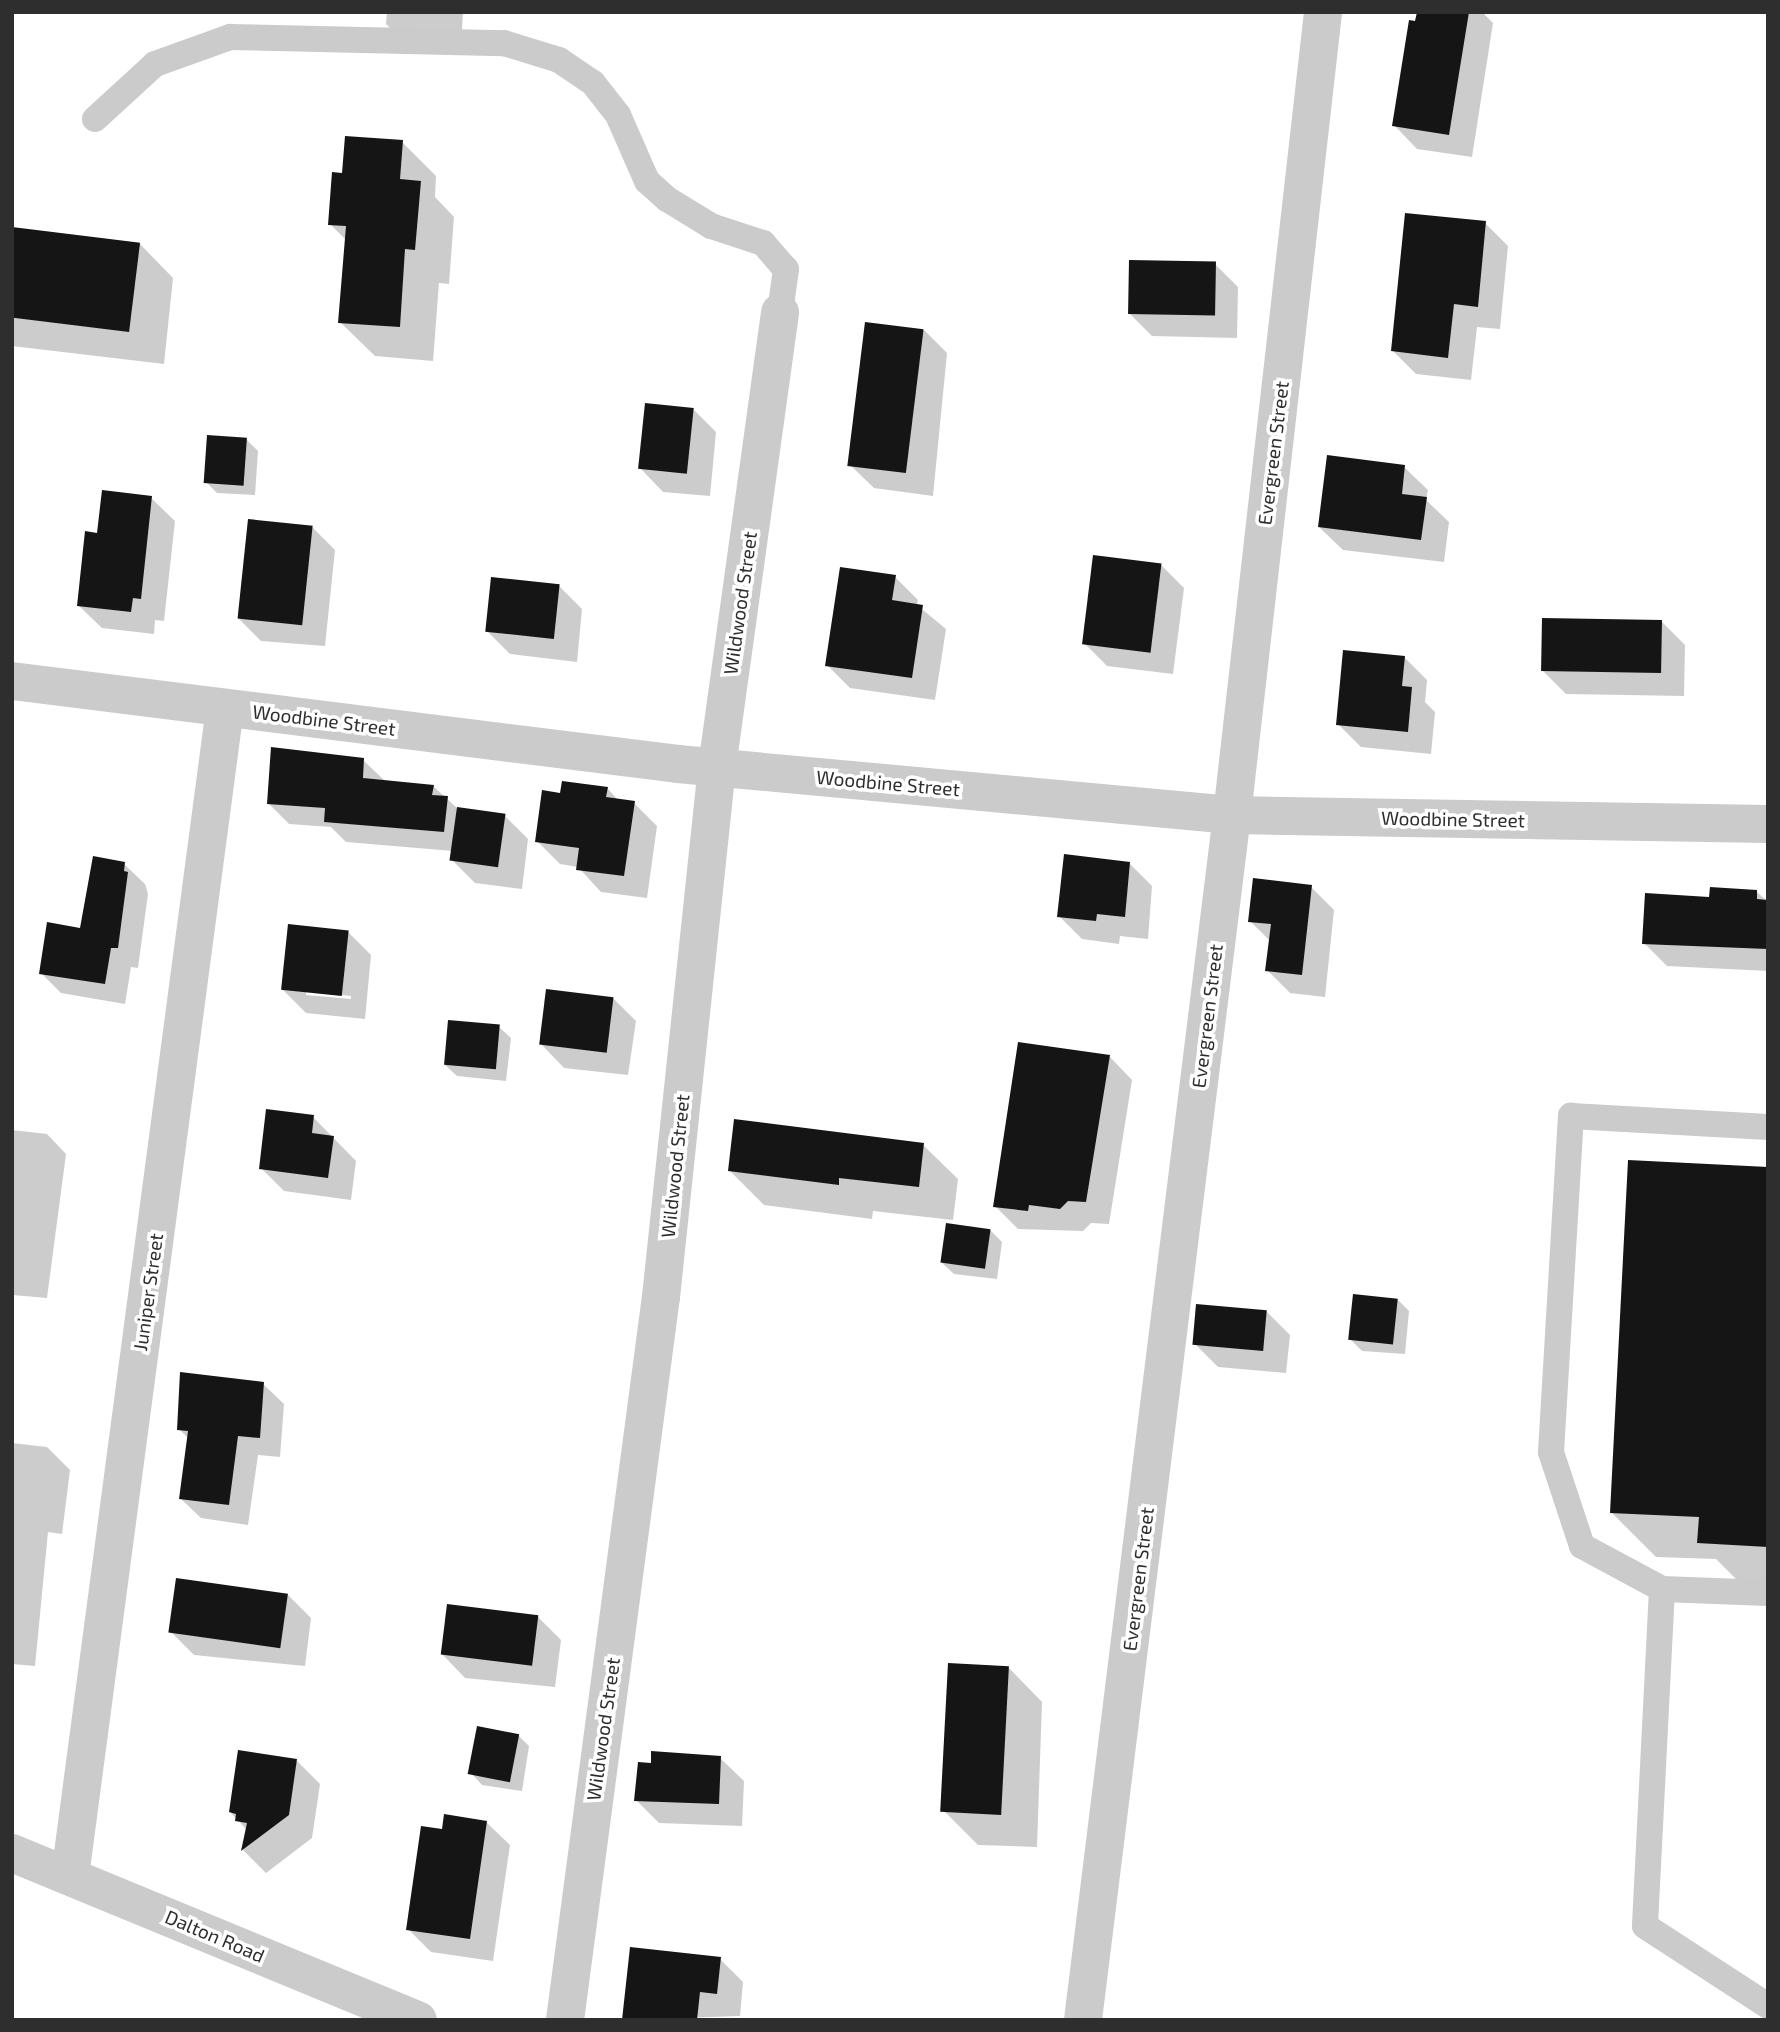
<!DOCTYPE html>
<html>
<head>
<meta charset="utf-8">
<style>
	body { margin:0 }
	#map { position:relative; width:1780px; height:2032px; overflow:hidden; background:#fff; font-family:"Exo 2",sans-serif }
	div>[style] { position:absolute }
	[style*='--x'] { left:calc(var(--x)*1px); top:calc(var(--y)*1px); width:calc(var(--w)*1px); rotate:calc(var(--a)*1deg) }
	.shadow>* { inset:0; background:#0003 }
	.building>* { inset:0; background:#151515; transform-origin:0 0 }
	.service>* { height:26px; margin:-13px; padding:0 13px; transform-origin:13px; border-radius:13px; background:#cbcbcb }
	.minor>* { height:38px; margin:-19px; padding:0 19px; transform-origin:19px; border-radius:19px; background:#cbcbcb }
	.tertiary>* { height:38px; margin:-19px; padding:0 19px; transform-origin:19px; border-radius:19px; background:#cbcbcb }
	span { translate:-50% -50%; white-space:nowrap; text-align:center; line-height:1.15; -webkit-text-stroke:7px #fff; paint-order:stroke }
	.street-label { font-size:19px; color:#2e2e2e }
	.frame { position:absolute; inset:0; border:14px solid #2e2e2e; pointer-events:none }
</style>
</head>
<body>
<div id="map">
	<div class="shadow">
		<i style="clip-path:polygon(387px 12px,463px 12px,461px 48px,410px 47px,386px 24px)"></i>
		<i style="clip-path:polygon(1418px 12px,1482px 12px,1493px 23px,1472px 157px,1417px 149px,1394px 125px)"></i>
		<i style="clip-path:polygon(402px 142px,436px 176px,435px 197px,454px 217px,449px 284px,439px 283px,433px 361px,375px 356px,340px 322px,346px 240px,330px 224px,344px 175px)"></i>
		<i style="clip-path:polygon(1485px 223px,1508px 246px,1500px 329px,1477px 327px,1471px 380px,1416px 374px,1393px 351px)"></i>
		<i style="clip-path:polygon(12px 228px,139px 243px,173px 278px,164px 364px,12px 346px)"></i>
		<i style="clip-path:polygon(1215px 264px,1238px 287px,1237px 338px,1152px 336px,1129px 313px)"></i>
		<i style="clip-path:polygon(924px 330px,947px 353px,933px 496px,874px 488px,850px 465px)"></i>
		<i style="clip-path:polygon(693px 409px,716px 432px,710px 496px,663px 492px,640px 468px)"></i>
		<i style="clip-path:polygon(246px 439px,258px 451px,255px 495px,217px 493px,206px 482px)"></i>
		<i style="clip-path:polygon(1404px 467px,1428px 490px,1426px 500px,1449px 522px,1444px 562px,1343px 550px,1319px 527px)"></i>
		<i style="clip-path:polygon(151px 498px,175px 521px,164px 621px,155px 620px,154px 634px,102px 628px,78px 605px,98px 535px)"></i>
		<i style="clip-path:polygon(312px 527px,335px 550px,325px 646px,261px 641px,238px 618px)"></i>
		<i style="clip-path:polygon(1161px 565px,1184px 588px,1173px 674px,1107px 666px,1084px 643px)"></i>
		<i style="clip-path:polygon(895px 577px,918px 600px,917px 605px,946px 629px,935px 700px,850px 688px,827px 665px)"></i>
		<i style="clip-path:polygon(559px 586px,582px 609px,577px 662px,510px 654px,487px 631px)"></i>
		<i style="clip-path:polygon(1662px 622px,1685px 645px,1684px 696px,1566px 694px,1543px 671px)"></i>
		<i style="clip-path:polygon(1404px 657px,1427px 680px,1425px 702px,1435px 712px,1431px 754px,1361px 747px,1338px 724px)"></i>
		<i style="clip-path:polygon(363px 760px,384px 780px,433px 786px,458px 809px,505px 816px,528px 839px,522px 889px,475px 883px,452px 860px,453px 851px,346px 842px,331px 827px,289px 824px,269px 804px)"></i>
		<i style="clip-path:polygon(607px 788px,619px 801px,634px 803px,657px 826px,647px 898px,601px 892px,578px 867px,560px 864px,537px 841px,561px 795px)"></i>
		<i style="clip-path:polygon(1129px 863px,1152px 886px,1148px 939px,1120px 936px,1119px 944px,1082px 939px,1059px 916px)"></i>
		<i style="clip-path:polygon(124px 864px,145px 884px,148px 894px,138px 968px,131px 967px,125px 1004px,61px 993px,41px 973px,81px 930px)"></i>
		<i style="clip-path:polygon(1311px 887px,1334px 910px,1325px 997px,1290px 993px,1267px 970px,1271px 942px,1250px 921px)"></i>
		<i style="clip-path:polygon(1757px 892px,1768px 902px,1768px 971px,1667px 966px,1644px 943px,1711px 898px)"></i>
		<i style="clip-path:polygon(evenodd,348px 932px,371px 955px,365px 1019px,306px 1013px,283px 990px,348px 932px,306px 991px,351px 996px,351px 999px,306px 995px,306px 991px)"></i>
		<i style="clip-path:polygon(613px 998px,636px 1021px,628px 1075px,564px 1068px,541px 1044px)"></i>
		<i style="clip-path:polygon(499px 1027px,511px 1038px,506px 1081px,457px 1076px,445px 1065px)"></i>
		<i style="clip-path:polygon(1109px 1056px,1132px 1080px,1109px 1224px,1091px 1223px,1083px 1231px,1018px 1229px,995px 1206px)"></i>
		<i style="clip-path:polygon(313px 1117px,356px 1161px,351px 1200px,284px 1191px,261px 1168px)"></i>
		<i style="clip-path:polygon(12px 1130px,47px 1134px,66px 1154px,47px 1298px,12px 1295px)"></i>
		<i style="clip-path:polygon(923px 1145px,958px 1179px,953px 1220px,873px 1211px,872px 1219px,764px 1205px,730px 1171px)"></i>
		<i style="clip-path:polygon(1768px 1168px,1768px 1588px,1744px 1587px,1716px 1559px,1656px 1557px,1611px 1512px)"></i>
		<i style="clip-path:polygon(990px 1230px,1002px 1242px,997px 1279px,954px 1274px,942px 1263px)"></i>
		<i style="clip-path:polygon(1398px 1300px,1409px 1311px,1405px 1354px,1362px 1351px,1351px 1340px)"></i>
		<i style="clip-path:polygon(1266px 1311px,1290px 1335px,1286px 1373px,1218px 1367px,1195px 1344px)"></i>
		<i style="clip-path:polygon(263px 1384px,284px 1404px,280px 1457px,258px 1455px,248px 1525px,201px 1518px,180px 1498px,189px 1439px,179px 1429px)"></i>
		<i style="clip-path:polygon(12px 1443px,47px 1447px,70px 1470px,62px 1534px,48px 1532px,35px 1666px,12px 1664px)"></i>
		<i style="clip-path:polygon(288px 1595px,311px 1618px,305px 1666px,194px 1655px,171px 1632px)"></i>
		<i style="clip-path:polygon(538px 1617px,561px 1640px,555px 1687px,465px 1678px,442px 1654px)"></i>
		<i style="clip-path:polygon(1008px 1667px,1042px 1702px,1037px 1847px,978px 1845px,944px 1811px)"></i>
		<i style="clip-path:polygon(518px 1735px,529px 1746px,522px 1791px,482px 1785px,471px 1773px)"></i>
		<i style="clip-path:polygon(720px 1758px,744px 1781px,742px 1826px,659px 1823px,636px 1800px,652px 1764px)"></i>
		<i style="clip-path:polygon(297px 1761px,320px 1784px,312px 1838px,266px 1873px,243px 1850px,247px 1830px,230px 1812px)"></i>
		<i style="clip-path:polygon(486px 1822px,510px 1845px,493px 1961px,431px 1952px,408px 1929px,443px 1831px)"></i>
		<i style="clip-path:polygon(720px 1959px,743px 1982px,740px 2016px,624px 2020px)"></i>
	</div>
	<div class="building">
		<i style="clip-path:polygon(1417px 12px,1469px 12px,1449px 135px,1392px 126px,1409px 20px,1415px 21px)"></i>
		<i style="clip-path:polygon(345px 136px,403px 140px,400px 179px,421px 181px,415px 250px,405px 249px,400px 327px,338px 323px,346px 226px,328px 225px,332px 172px,342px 173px)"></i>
		<i style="clip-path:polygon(1405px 213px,1486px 221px,1478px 307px,1454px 304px,1448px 358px,1391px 351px)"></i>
		<i style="left:12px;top:227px;width:129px;height:90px;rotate:7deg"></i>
		<i style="left:1129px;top:260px;width:87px;height:54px;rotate:1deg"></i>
		<i style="left:865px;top:322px;width:59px;height:145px;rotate:7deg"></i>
		<i style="left:645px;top:403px;width:49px;height:66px;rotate:6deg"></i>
		<i style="left:207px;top:435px;width:40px;height:48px;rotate:4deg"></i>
		<i style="clip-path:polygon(1327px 455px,1405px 465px,1402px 494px,1427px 497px,1421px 540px,1318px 527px)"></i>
		<i style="clip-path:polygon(102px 490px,152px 496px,141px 599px,133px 598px,131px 612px,77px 606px,85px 531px,97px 533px)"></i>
		<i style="left:248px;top:519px;width:65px;height:100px;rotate:6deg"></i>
		<i style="left:1093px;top:555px;width:69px;height:90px;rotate:7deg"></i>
		<i style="clip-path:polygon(840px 567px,896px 575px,892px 600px,923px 605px,912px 678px,825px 666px)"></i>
		<i style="left:491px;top:577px;width:69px;height:55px;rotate:6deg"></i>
		<i style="left:1542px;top:618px;width:120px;height:53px;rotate:1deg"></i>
		<i style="clip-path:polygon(1343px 650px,1405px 656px,1402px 686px,1412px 687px,1408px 732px,1336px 725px)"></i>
		<i style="clip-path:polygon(271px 747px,364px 758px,363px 778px,434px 785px,432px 795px,448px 796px,444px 832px,324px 822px,325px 808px,267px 804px)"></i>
		<i style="clip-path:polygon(562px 781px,608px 787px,606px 797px,635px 801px,624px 876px,576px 870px,579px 848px,535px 842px,542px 790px,560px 793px)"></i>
		<i style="left:457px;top:807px;width:49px;height:54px;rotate:8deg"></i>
		<i style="clip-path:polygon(1064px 854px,1130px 862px,1125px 917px,1097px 914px,1096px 921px,1057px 917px)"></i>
		<i style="clip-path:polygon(93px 856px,125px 862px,124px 871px,128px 872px,118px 948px,111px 948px,105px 984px,39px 974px,47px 922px,80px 928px)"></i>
		<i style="clip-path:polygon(1253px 878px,1312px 885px,1302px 975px,1265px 971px,1271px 924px,1248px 922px)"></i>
		<i style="clip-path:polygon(1710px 887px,1757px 890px,1757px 899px,1768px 900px,1768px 949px,1642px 944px,1645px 893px,1709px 897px)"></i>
		<i style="left:288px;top:924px;width:61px;height:66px;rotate:6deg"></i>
		<i style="left:546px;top:989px;width:68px;height:56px;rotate:7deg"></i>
		<i style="left:448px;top:1020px;width:52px;height:45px;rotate:5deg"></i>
		<i style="clip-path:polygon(1018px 1042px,1110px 1055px,1086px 1202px,1068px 1201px,1060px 1209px,1029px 1205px,1028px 1211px,993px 1207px)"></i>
		<i style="clip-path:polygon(266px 1109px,314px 1115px,312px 1133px,334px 1136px,328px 1178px,259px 1169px)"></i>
		<i style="clip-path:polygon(734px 1119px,924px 1143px,919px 1187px,839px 1178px,839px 1185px,728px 1171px)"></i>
		<i style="clip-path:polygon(1628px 1160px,1768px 1167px,1768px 1547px,1697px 1543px,1699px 1517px,1610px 1513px)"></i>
		<i style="left:946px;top:1223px;width:45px;height:40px;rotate:8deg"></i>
		<i style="left:1353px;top:1294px;width:45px;height:46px;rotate:6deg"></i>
		<i style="left:1196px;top:1304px;width:71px;height:41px;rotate:5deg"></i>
		<i style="clip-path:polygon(180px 1372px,264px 1382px,260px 1438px,238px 1436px,229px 1505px,179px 1499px,188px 1431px,177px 1430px)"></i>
		<i style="left:176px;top:1578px;width:113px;height:55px;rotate:8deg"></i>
		<i style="left:447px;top:1604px;width:92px;height:51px;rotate:7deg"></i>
		<i style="left:948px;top:1663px;width:61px;height:149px;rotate:3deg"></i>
		<i style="left:477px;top:1726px;width:43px;height:49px;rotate:11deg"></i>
		<i style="clip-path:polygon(238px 1750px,297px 1759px,289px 1815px,241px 1851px,247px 1823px,235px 1821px,236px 1814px,229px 1812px)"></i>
		<i style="clip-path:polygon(651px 1751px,721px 1756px,719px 1804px,634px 1801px,638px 1762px,651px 1763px)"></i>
		<i style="clip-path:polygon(444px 1814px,487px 1821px,470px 1939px,406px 1930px,421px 1826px,442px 1829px)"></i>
		<i style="clip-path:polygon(630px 1947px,721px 1957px,717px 1994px,700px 1992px,697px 2020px,622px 2020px)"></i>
	</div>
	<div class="service">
		<i style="--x:95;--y:119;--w:81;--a:-42.5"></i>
		<i style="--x:155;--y:64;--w:80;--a:-19.8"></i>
		<i style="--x:230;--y:37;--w:274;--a:1.3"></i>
		<i style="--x:504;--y:43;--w:58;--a:17.2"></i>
		<i style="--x:559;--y:60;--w:41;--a:34.1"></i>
		<i style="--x:593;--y:83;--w:41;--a:52"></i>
		<i style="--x:618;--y:115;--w:72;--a:66.3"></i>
		<i style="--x:647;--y:181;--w:27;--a:42"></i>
		<i style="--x:667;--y:199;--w:52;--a:31.5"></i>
		<i style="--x:711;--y:226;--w:55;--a:18.1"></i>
		<i style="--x:763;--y:243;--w:35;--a:49"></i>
		<i style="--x:786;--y:269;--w:43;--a:97.9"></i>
		<i style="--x:1662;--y:1589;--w:91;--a:-151.7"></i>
		<i style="--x:1582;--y:1546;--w:99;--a:-108.3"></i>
		<i style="--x:1551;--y:1452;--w:337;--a:-86.6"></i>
		<i style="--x:1571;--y:1116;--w:197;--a:3.2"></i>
		<i style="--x:1768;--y:1593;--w:106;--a:-177.8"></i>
		<i style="--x:1662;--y:1589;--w:337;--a:92.9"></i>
		<i style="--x:1645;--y:1926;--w:147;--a:33"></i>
	</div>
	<div class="minor">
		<i style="--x:12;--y:681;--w:671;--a:7.1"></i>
		<i style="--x:678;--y:764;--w:556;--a:5.26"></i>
		<i style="--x:1232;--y:815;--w:536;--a:0.96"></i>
		<i style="--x:70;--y:1876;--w:1178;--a:-82.44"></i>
		<i style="--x:565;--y:2020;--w:729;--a:-82.44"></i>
		<i style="--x:661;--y:1297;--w:533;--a:-83.97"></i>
		<i style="--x:717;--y:767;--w:459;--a:-82.1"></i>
		<i style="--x:1083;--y:2020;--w:1214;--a:-82.95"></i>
		<i style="--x:1232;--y:815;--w:808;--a:-83.53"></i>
	</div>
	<div class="tertiary">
		<i style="--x:12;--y:1853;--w:439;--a:22.4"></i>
	</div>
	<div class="street-label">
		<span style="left:1273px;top:453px;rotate:-83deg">Evergreen Street</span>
		<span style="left:740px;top:603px;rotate:-82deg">Wildwood Street</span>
		<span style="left:324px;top:720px;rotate:7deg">Woodbine Street</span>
		<span style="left:888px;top:783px;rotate:5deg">Woodbine Street</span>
		<span style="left:1453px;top:819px;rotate:1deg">Woodbine Street</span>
		<span style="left:1207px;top:1016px;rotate:-83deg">Evergreen Street</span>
		<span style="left:675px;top:1166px;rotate:-84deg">Wildwood Street</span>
		<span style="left:148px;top:1292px;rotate:-82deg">Juniper Street</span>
		<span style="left:1138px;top:1579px;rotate:-83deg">Evergreen Street</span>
		<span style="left:603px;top:1729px;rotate:-82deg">Wildwood Street</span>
		<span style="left:215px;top:1936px;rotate:23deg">Dalton Road</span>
	</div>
	<div class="frame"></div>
</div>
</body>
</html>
